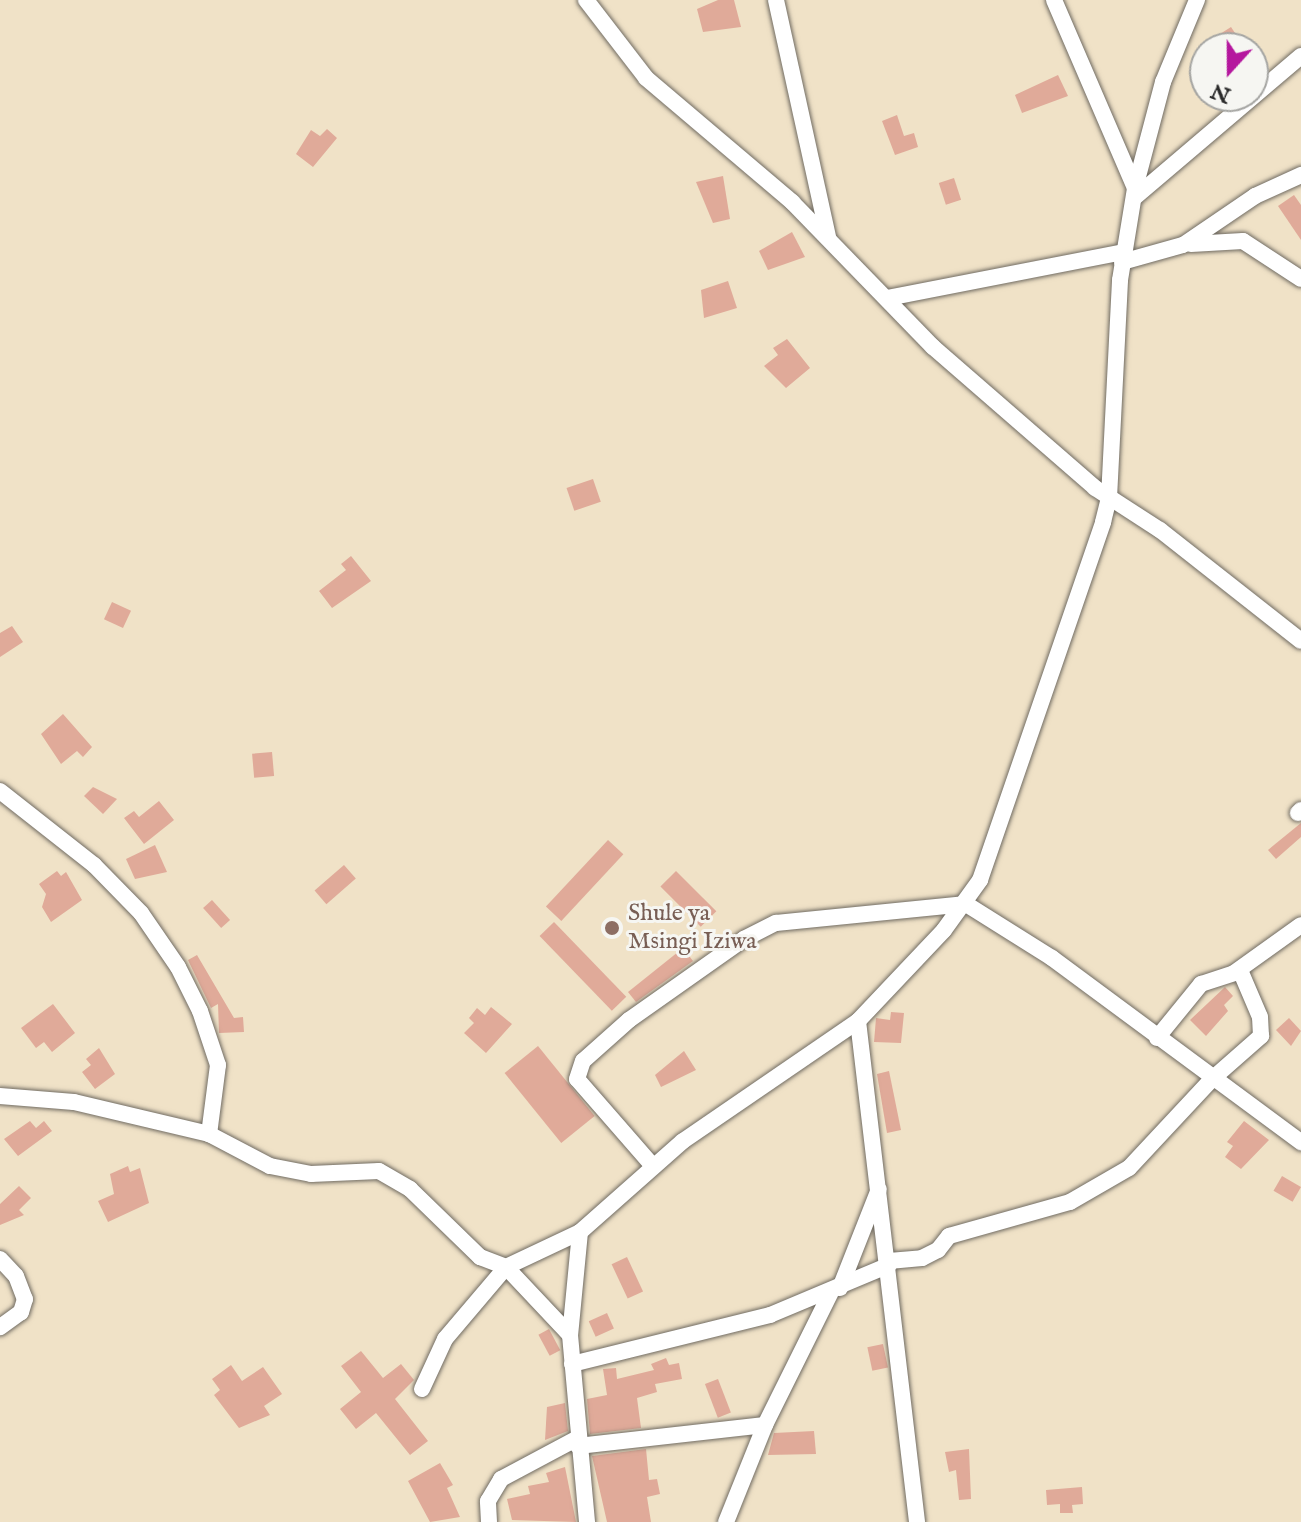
<!DOCTYPE html>
<html>
<head>
<meta charset="utf-8">
<style>
	body { margin:0 }
	#map { position:relative; width:1301px; height:1522px; overflow:hidden; background:#f0e2c7; font-family:"IM FELL English",serif }
	div>[style] { position:absolute }
	[style*='--x'] { left:calc(var(--x)*1px); top:calc(var(--y)*1px); width:calc(var(--w)*1px); rotate:calc(var(--a)*1deg) }
	.building>* { inset:0; background:#e0aa99; transform-origin:0 0 }
	.roads { filter:drop-shadow(0 0 2px #706b62) drop-shadow(0 0 2px #706b62) }
	.minor>* { height:16px; margin:-8px; padding:0 8px; transform-origin:8px; border-radius:8px; background:#fff }
	.dots>* { width:22px; height:22px; translate:-50% -50%; box-sizing:border-box; border:4px solid #f6f6f2; border-radius:50% }
	span { translate:-50% -50%; white-space:nowrap; text-align:center; line-height:1.15; -webkit-text-stroke:6px #f6f6f2; paint-order:stroke }
	.education-label { font-size:24px; color:#785e54 }
	.left { translate:0 -50%; text-align:left }
	.north { position:absolute; left:1189px; top:32px; width:80px; height:80px; box-sizing:border-box; background:#f6f6f2; border:2px solid #a5a5a2; border-radius:50%; rotate:201deg; font-size:22px; font-weight:700; line-height:32px; text-align:center; color:#2b2b2b }
	.north::after { content:''; display:block; margin:auto; width:28px; height:36px; background:#b5179e; clip-path:polygon(50% 0,100% 100%,50% 72%,0 100%) }
</style>
</head>
<body>
<div id="map">
	<div class="building">
		<i style="clip-path:polygon(718px 0,734px 0,741px 27px,703px 32px,697px 9px)"></i>
		<i style="clip-path:polygon(1231px 27px,1245px 48px,1217px 48px,1212px 39px)"></i>
		<i style="clip-path:polygon(1058px 75px,1068px 96px,1022px 113px,1015px 95px)"></i>
		<i style="clip-path:polygon(897px 115px,904px 136px,914px 133px,918px 147px,895px 155px,882px 121px)"></i>
		<i style="clip-path:polygon(327px 129px,337px 138px,313px 167px,296px 154px,311px 130px,320px 136px)"></i>
		<i style="clip-path:polygon(723px 176px,730px 219px,713px 223px,696px 182px)"></i>
		<i style="left:954px;top:178px;width:23px;height:16px;rotate:72deg"></i>
		<i style="clip-path:polygon(1294px 195px,1301px 205px,1301px 240px,1278px 206px)"></i>
		<i style="clip-path:polygon(792px 232px,805px 257px,768px 270px,759px 251px)"></i>
		<i style="clip-path:polygon(728px 281px,737px 308px,704px 318px,701px 290px)"></i>
		<i style="clip-path:polygon(787px 339px,810px 368px,786px 388px,764px 366px,778px 355px,773px 348px)"></i>
		<i style="left:593px;top:479px;width:24px;height:28px;rotate:71deg"></i>
		<i style="clip-path:polygon(351px 556px,371px 581px,332px 608px,319px 591px,346px 570px,341px 564px)"></i>
		<i style="left:112px;top:602px;width:21px;height:19px;rotate:25deg"></i>
		<i style="clip-path:polygon(12px 626px,23px 642px,0 657px,0 633px)"></i>
		<i style="clip-path:polygon(63px 714px,92px 747px,83px 757px,77px 751px,61px 764px,41px 734px)"></i>
		<i style="left:272px;top:752px;width:24px;height:20px;rotate:85deg"></i>
		<i style="clip-path:polygon(93px 787px,117px 799px,103px 814px,84px 796px)"></i>
		<i style="clip-path:polygon(159px 801px,174px 820px,144px 844px,124px 818px,134px 811px,139px 817px)"></i>
		<i style="clip-path:polygon(1301px 823px,1301px 837px,1276px 859px,1268px 850px)"></i>
		<i style="left:608px;top:840px;width:21px;height:91px;rotate:43deg"></i>
		<i style="clip-path:polygon(155px 845px,167px 872px,135px 879px,126px 859px)"></i>
		<i style="left:344px;top:865px;width:18px;height:39px;rotate:49deg"></i>
		<i style="clip-path:polygon(57px 871px,61px 876px,66px 872px,82px 900px,51px 922px,42px 907px,46px 894px,39px 884px)"></i>
		<i style="left:676px;top:871px;width:57px;height:22px;rotate:45deg"></i>
		<i style="left:212px;top:900px;width:27px;height:12px;rotate:48deg"></i>
		<i style="left:554px;top:922px;width:104px;height:20px;rotate:46deg"></i>
		<i style="clip-path:polygon(683px 948px,693px 961px,636px 1002px,628px 992px)"></i>
		<i style="clip-path:polygon(197px 955px,234px 1018px,243px 1017px,244px 1032px,219px 1033px,218px 1004px,211px 1008px,188px 960px)"></i>
		<i style="clip-path:polygon(1225px 987px,1233px 996px,1224px 1005px,1228px 1011px,1206px 1036px,1190px 1020px)"></i>
		<i style="clip-path:polygon(53px 1004px,75px 1033px,52px 1052px,44px 1042px,36px 1048px,21px 1028px)"></i>
		<i style="clip-path:polygon(491px 1007px,512px 1024px,486px 1053px,464px 1033px,474px 1023px,469px 1018px,477px 1008px,485px 1015px)"></i>
		<i style="clip-path:polygon(891px 1012px,904px 1013px,901px 1043px,874px 1042px,876px 1018px,890px 1020px)"></i>
		<i style="clip-path:polygon(1289px 1018px,1301px 1031px,1291px 1046px,1276px 1030px)"></i>
		<i style="left:538px;top:1046px;width:90px;height:43px;rotate:51deg"></i>
		<i style="clip-path:polygon(99px 1048px,115px 1074px,95px 1089px,82px 1072px,91px 1065px,86px 1059px)"></i>
		<i style="clip-path:polygon(684px 1051px,696px 1070px,661px 1087px,655px 1075px)"></i>
		<i style="clip-path:polygon(889px 1071px,901px 1130px,887px 1133px,877px 1074px)"></i>
		<i style="clip-path:polygon(30px 1121px,36px 1128px,44px 1121px,52px 1131px,18px 1156px,4px 1139px)"></i>
		<i style="clip-path:polygon(1244px 1121px,1269px 1140px,1241px 1169px,1225px 1157px,1233px 1146px,1227px 1142px)"></i>
		<i style="clip-path:polygon(128px 1166px,130px 1172px,140px 1168px,149px 1203px,108px 1222px,98px 1201px,114px 1194px,110px 1174px)"></i>
		<i style="left:1282px;top:1176px;width:22px;height:17px;rotate:30deg"></i>
		<i style="clip-path:polygon(19px 1186px,31px 1198px,19px 1210px,24px 1215px,0 1225px,0 1204px)"></i>
		<i style="left:627px;top:1257px;width:38px;height:17px;rotate:65deg"></i>
		<i style="left:607px;top:1313px;width:17px;height:20px;rotate:66deg"></i>
		<i style="left:549px;top:1329px;width:24px;height:12px;rotate:62deg"></i>
		<i style="left:883px;top:1344px;width:24px;height:16px;rotate:78deg"></i>
		<i style="clip-path:polygon(361px 1351px,383px 1378px,401px 1364px,414px 1380px,395px 1399px,428px 1441px,410px 1455px,376px 1413px,356px 1429px,340px 1409px,361px 1392px,341px 1366px)"></i>
		<i style="clip-path:polygon(666px 1358px,669px 1365px,679px 1363px,682px 1379px,655px 1384px,657px 1392px,637px 1398px,641px 1428px,590px 1434px,587px 1399px,607px 1395px,603px 1369px,616px 1368px,617px 1379px,654px 1370px,651px 1364px)"></i>
		<i style="clip-path:polygon(231px 1365px,242px 1381px,263px 1367px,282px 1394px,264px 1406px,270px 1415px,239px 1428px,214px 1395px,220px 1390px,212px 1379px)"></i>
		<i style="left:718px;top:1379px;width:36px;height:14px;rotate:69deg"></i>
		<i style="clip-path:polygon(565px 1403px,568px 1431px,545px 1440px,547px 1407px)"></i>
		<i style="clip-path:polygon(814px 1431px,816px 1454px,768px 1455px,774px 1433px)"></i>
		<i style="clip-path:polygon(646px 1449px,649px 1480px,657px 1479px,660px 1494px,647px 1497px,651px 1522px,607px 1522px,592px 1456px)"></i>
		<i style="clip-path:polygon(969px 1449px,971px 1499px,959px 1500px,956px 1470px,949px 1472px,945px 1452px)"></i>
		<i style="clip-path:polygon(440px 1463px,453px 1485px,447px 1488px,460px 1517px,430px 1522px,408px 1481px)"></i>
		<i style="clip-path:polygon(565px 1467px,576px 1522px,512px 1520px,507px 1499px,530px 1494px,528px 1486px,549px 1482px,546px 1473px)"></i>
		<i style="clip-path:polygon(1082px 1487px,1083px 1504px,1072px 1505px,1073px 1513px,1060px 1513px,1060px 1504px,1047px 1505px,1046px 1490px)"></i>
	</div>
	<div class="roads">
		<div class="minor">
			<i style="--x:586;--y:0;--w:98;--a:52.4"></i>
			<i style="--x:646;--y:78;--w:192;--a:40.3"></i>
			<i style="--x:792;--y:202;--w:202;--a:45.8"></i>
			<i style="--x:933;--y:347;--w:215;--a:41"></i>
			<i style="--x:1095;--y:488;--w:77;--a:32.9"></i>
			<i style="--x:1160;--y:530;--w:179;--a:38.2"></i>
			<i style="--x:776;--y:0;--w:243;--a:77.6"></i>
			<i style="--x:1054;--y:0;--w:205;--a:66.7"></i>
			<i style="--x:1134;--y:198;--w:219;--a:-40.4"></i>
			<i style="--x:1191;--y:244;--w:52;--a:-3.3"></i>
			<i style="--x:1243;--y:241;--w:69;--a:33.2"></i>
			<i style="--x:1122;--y:262;--w:63;--a:-15.6"></i>
			<i style="--x:1183;--y:245;--w:87;--a:-34.2"></i>
			<i style="--x:1255;--y:196;--w:51;--a:-24.5"></i>
			<i style="--x:887;--y:298;--w:241;--a:-11"></i>
			<i style="--x:0;--y:791;--w:120;--a:38.2"></i>
			<i style="--x:94;--y:865;--w:67;--a:45.6"></i>
			<i style="--x:141;--y:913;--w:65;--a:55.6"></i>
			<i style="--x:178;--y:967;--w:49;--a:63.4"></i>
			<i style="--x:200;--y:1011;--w:57;--a:71.6"></i>
			<i style="--x:218;--y:1065;--w:70;--a:97.4"></i>
			<i style="--x:1298;--y:813;--w:4;--a:-45"></i>
			<i style="--x:858;--y:1021;--w:504;--a:83.28"></i>
			<i style="--x:1157;--y:1038;--w:70;--a:-50.8"></i>
			<i style="--x:1201;--y:984;--w:35;--a:-18"></i>
			<i style="--x:1234;--y:973;--w:82;--a:-35.6"></i>
			<i style="--x:0;--y:1096;--w:74;--a:4.6"></i>
			<i style="--x:74;--y:1102;--w:139;--a:13.3"></i>
			<i style="--x:209;--y:1134;--w:69;--a:27.7"></i>
			<i style="--x:270;--y:1166;--w:42;--a:11"></i>
			<i style="--x:311;--y:1174;--w:68;--a:-2.5"></i>
			<i style="--x:379;--y:1171;--w:36;--a:30"></i>
			<i style="--x:410;--y:1189;--w:98;--a:44.2"></i>
			<i style="--x:480;--y:1257;--w:28;--a:21"></i>
			<i style="--x:506;--y:1267;--w:82;--a:-25.3"></i>
			<i style="--x:580;--y:1232;--w:137;--a:-41.5"></i>
			<i style="--x:683;--y:1141;--w:212;--a:-34.4"></i>
			<i style="--x:858;--y:1021;--w:125;--a:-46.6"></i>
			<i style="--x:944;--y:930;--w:62;--a:-54.2"></i>
			<i style="--x:980;--y:880;--w:379;--a:-71"></i>
			<i style="--x:1103;--y:522;--w:25;--a:-76"></i>
			<i style="--x:1109;--y:498;--w:218;--a:-87.1"></i>
			<i style="--x:1120;--y:280;--w:93;--a:-80.7"></i>
			<i style="--x:1135;--y:188;--w:110;--a:-75.2"></i>
			<i style="--x:1163;--y:82;--w:89;--a:-67.5"></i>
			<i style="--x:652;--y:1165;--w:114;--a:-131.1"></i>
			<i style="--x:577;--y:1079;--w:19;--a:-72"></i>
			<i style="--x:583;--y:1061;--w:62;--a:-41.7"></i>
			<i style="--x:629;--y:1020;--w:141;--a:-35.2"></i>
			<i style="--x:744;--y:939;--w:36;--a:-27"></i>
			<i style="--x:776;--y:923;--w:191;--a:-5.7"></i>
			<i style="--x:966;--y:904;--w:102;--a:32.1"></i>
			<i style="--x:1052;--y:958;--w:310;--a:36.5"></i>
			<i style="--x:580;--y:1232;--w:103;--a:95.5"></i>
			<i style="--x:570;--y:1335;--w:188;--a:84.8"></i>
			<i style="--x:0;--y:1259;--w:23;--a:47"></i>
			<i style="--x:16;--y:1276;--w:25;--a:69"></i>
			<i style="--x:25;--y:1299;--w:14;--a:107"></i>
			<i style="--x:21;--y:1312;--w:26;--a:144"></i>
			<i style="--x:889;--y:1261;--w:33;--a:-5"></i>
			<i style="--x:922;--y:1258;--w:18;--a:-27"></i>
			<i style="--x:938;--y:1250;--w:18;--a:-52"></i>
			<i style="--x:949;--y:1236;--w:126;--a:-15.7"></i>
			<i style="--x:1070;--y:1202;--w:68;--a:-30"></i>
			<i style="--x:1129;--y:1168;--w:120;--a:-47"></i>
			<i style="--x:1211;--y:1080;--w:67;--a:-41.3"></i>
			<i style="--x:1261;--y:1036;--w:19;--a:-93"></i>
			<i style="--x:1260;--y:1017;--w:51;--a:-113.1"></i>
			<i style="--x:840;--y:1288;--w:106;--a:-68.5"></i>
			<i style="--x:572;--y:1364;--w:204;--a:-13.9"></i>
			<i style="--x:770;--y:1315;--w:129;--a:-22.8"></i>
			<i style="--x:422;--y:1389;--w:55;--a:-65.3"></i>
			<i style="--x:445;--y:1339;--w:94;--a:-49.7"></i>
			<i style="--x:506;--y:1267;--w:93;--a:46.7"></i>
			<i style="--x:578;--y:1446;--w:188;--a:-6.4"></i>
			<i style="--x:765;--y:1425;--w:148;--a:-63.6"></i>
			<i style="--x:489;--y:1522;--w:21;--a:-93"></i>
			<i style="--x:488;--y:1501;--w:26;--a:-59"></i>
			<i style="--x:501;--y:1479;--w:85;--a:-28.1"></i>
			<i style="--x:726;--y:1522;--w:105;--a:-68.1"></i>
		</div>
	</div>
	<div class="dots">
		<i style="left:612px;top:928px;background:#8d6e63"></i>
	</div>
	<div class="education-label">
		<span class="left" style="left:628px;top:928px">Shule ya<br>Msingi Iziwa</span>
	</div>
	<div class="north">N</div>
</div>
</body>
</html>
